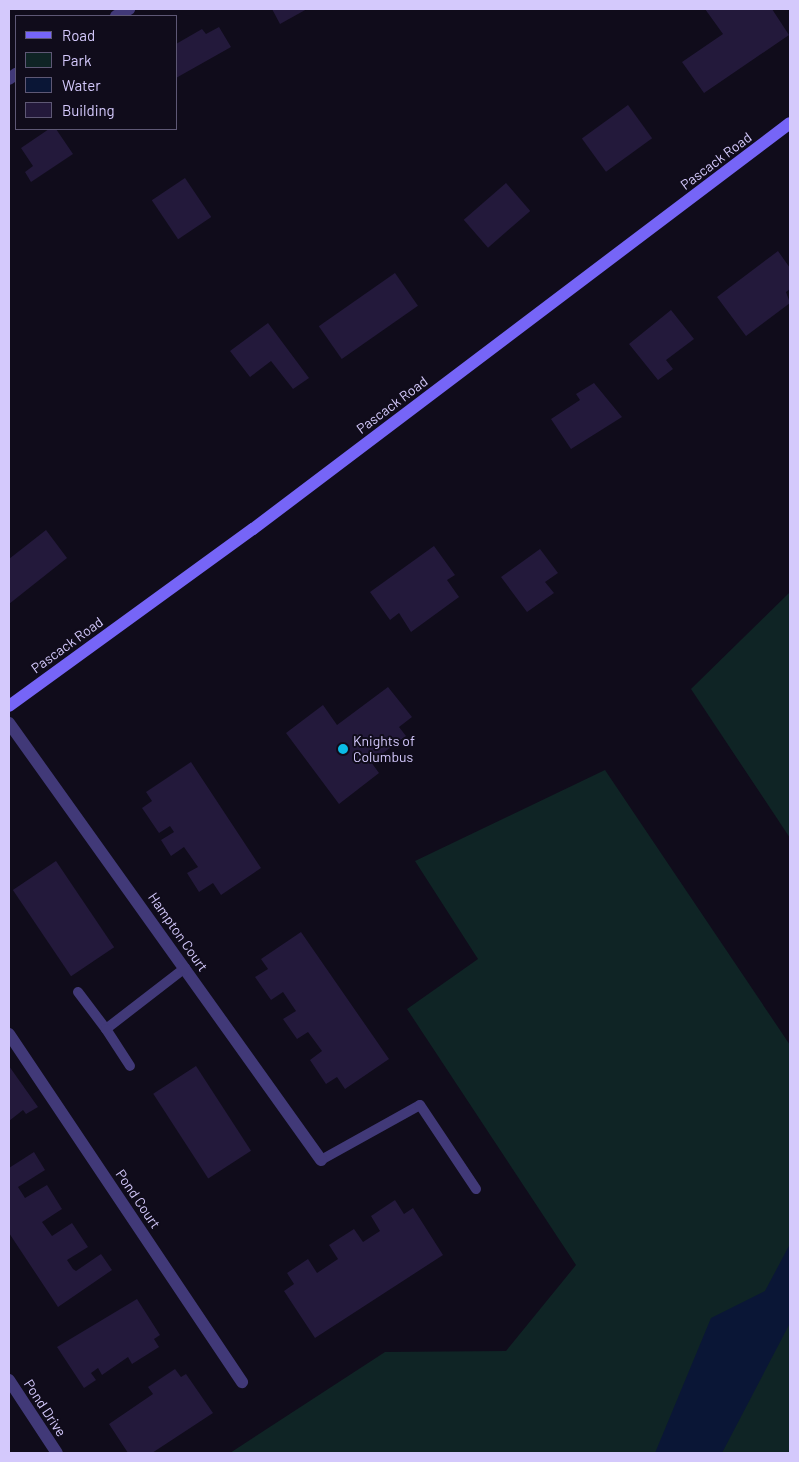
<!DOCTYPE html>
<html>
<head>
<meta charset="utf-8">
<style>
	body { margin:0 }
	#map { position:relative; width:799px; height:1462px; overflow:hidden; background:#100c1b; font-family:Barlow,sans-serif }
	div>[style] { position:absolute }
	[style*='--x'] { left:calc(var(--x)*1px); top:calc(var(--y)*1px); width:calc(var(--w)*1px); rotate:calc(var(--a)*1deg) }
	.green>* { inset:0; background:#0f2425 }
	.water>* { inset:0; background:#0a1636 }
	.building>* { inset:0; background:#23193b; transform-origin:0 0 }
	.service>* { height:10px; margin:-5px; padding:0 5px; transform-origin:5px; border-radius:5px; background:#413978 }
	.minor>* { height:12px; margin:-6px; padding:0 6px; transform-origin:6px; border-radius:6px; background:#413978 }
	.secondary>* { height:12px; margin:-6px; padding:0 6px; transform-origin:6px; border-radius:6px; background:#7665f7 }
	.dots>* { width:14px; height:14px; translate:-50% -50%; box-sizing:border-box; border:2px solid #100c1b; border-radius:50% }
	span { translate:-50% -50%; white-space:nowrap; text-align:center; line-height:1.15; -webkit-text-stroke:4px #100c1b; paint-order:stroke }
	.street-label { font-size:14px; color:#d4c9fc }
	.poi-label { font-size:14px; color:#d4c9fc }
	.left { translate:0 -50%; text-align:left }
	.frame { position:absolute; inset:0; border:10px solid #d4c9fc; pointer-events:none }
	.legend { position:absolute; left:15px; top:15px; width:162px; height:115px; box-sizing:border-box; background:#100c1b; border:1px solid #5e5875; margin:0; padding:6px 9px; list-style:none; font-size:15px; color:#d4c9fc }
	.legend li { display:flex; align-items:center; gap:10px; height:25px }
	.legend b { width:25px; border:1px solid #5e5875 }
</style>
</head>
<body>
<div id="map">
	<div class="green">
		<i style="clip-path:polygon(790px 592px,790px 838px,691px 689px)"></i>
		<i style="clip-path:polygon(605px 770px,790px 1045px,790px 1453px,230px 1453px,385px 1352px,506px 1351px,576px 1265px,407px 1009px,478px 959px,415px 861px)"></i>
	</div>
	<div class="water">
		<i style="clip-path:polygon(790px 1244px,790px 1323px,722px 1453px,655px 1453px,711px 1318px,765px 1291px)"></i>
	</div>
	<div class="building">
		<i style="clip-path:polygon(272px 9px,307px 9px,280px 24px)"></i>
		<i style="clip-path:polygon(705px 9px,772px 9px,789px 35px,704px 93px,682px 62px,723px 34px)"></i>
		<i style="clip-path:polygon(219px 27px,231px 47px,176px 78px,176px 44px,202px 29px,206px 34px)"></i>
		<i style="left:628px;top:105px;width:41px;height:57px;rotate:54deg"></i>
		<i style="clip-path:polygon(49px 129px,56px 129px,73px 154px,31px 182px,25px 172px,33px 166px,21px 148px)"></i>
		<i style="left:185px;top:178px;width:47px;height:40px;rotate:56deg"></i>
		<i style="left:506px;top:183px;width:37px;height:56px;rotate:49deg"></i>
		<i style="clip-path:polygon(778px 251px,790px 268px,790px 289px,786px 292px,790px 303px,746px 336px,717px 297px)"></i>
		<i style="left:395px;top:273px;width:40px;height:93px;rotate:55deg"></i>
		<i style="clip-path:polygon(671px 310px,694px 339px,666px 360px,673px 369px,658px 380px,629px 344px)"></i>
		<i style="clip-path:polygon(268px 323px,309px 378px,293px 389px,271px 361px,250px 377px,230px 351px)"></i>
		<i style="clip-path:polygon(594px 383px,622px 417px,571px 449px,551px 419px,580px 400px,576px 394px)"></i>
		<i style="clip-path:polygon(46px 530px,67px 558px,9px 604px,9px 559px)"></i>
		<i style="clip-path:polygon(434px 546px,455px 575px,447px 580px,459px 597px,411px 632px,399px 613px,390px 620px,370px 592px)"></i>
		<i style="clip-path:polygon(540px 549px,558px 573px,545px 582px,554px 593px,527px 612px,501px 577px)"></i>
		<i style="clip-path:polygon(388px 687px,412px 717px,399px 727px,406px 736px,371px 762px,379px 773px,339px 804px,286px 733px,323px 705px,337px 725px)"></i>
		<i style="clip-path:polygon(191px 762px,261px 868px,221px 895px,213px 883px,199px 892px,187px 873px,198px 867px,184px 847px,171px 856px,161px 840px,174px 832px,170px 826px,159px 833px,142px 808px,152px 801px,146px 792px)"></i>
		<i style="left:56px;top:861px;width:104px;height:52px;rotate:56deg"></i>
		<i style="clip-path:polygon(301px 932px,389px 1059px,345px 1089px,337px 1077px,326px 1084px,310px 1060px,322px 1051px,308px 1032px,297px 1039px,283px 1019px,296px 1011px,283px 992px,271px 1000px,255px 977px,268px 969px,261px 959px)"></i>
		<i style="clip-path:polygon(9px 1066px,38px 1107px,26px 1114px,23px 1110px,9px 1121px,9px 1126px)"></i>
		<i style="left:196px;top:1066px;width:101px;height:51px;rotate:57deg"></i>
		<i style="clip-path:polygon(34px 1152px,45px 1170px,18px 1187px,25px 1198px,47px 1185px,62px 1209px,42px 1222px,52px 1236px,72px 1223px,88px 1247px,67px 1260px,73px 1269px,76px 1271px,101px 1254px,112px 1270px,58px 1307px,9px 1233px,9px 1168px)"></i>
		<i style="clip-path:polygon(395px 1200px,404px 1214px,413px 1208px,443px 1255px,315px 1338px,284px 1291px,294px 1284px,287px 1273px,308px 1259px,317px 1273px,338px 1259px,329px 1245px,354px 1229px,363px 1242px,380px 1231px,371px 1216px)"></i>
		<i style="clip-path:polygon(137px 1299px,160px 1335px,154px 1339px,159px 1347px,132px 1364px,128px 1357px,102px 1375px,98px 1368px,91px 1373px,96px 1380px,84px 1388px,57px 1347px)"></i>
		<i style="clip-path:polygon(175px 1369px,181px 1377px,186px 1374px,213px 1413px,152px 1453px,128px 1453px,109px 1424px,153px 1394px,148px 1387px)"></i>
	</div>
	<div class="service">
		<i style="--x:78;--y:992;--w:46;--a:52.9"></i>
		<i style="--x:106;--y:1029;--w:100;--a:-37.7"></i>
		<i style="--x:106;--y:1029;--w:44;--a:57"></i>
		<i style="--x:321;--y:1160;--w:113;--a:-29.1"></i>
		<i style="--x:420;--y:1105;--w:101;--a:56.3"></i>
	</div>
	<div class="minor">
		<i style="--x:116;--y:16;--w:15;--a:-28"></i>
		<i style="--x:9;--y:79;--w:9;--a:-36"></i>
		<i style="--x:9;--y:723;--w:537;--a:54.47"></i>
		<i style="--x:9;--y:1034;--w:419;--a:56.2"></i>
		<i style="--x:9;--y:1380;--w:87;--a:56.7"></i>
	</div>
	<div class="secondary">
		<i style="--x:9;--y:706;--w:301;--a:-36"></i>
		<i style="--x:253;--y:529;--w:673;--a:-37.09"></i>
	</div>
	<div class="dots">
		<i style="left:343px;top:749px;background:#0bbce6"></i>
	</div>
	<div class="street-label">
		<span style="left:716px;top:161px;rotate:-37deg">Pascack Road</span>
		<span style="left:392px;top:405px;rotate:-37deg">Pascack Road</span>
		<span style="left:67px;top:645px;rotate:-36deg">Pascack Road</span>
		<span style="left:178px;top:932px;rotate:55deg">Hampton Court</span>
		<span style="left:138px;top:1199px;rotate:56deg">Pond Court</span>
		<span style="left:45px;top:1408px;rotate:57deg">Pond Drive</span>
	</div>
	<div class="poi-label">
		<span class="left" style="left:353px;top:749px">Knights of<br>Columbus</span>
	</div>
	<div class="frame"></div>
	<ul class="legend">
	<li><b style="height:6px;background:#7665f7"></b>Road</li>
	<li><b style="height:14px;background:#0f2425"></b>Park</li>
	<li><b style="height:14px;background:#0a1636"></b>Water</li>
	<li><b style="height:14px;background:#23193b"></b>Building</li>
	</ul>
</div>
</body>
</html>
